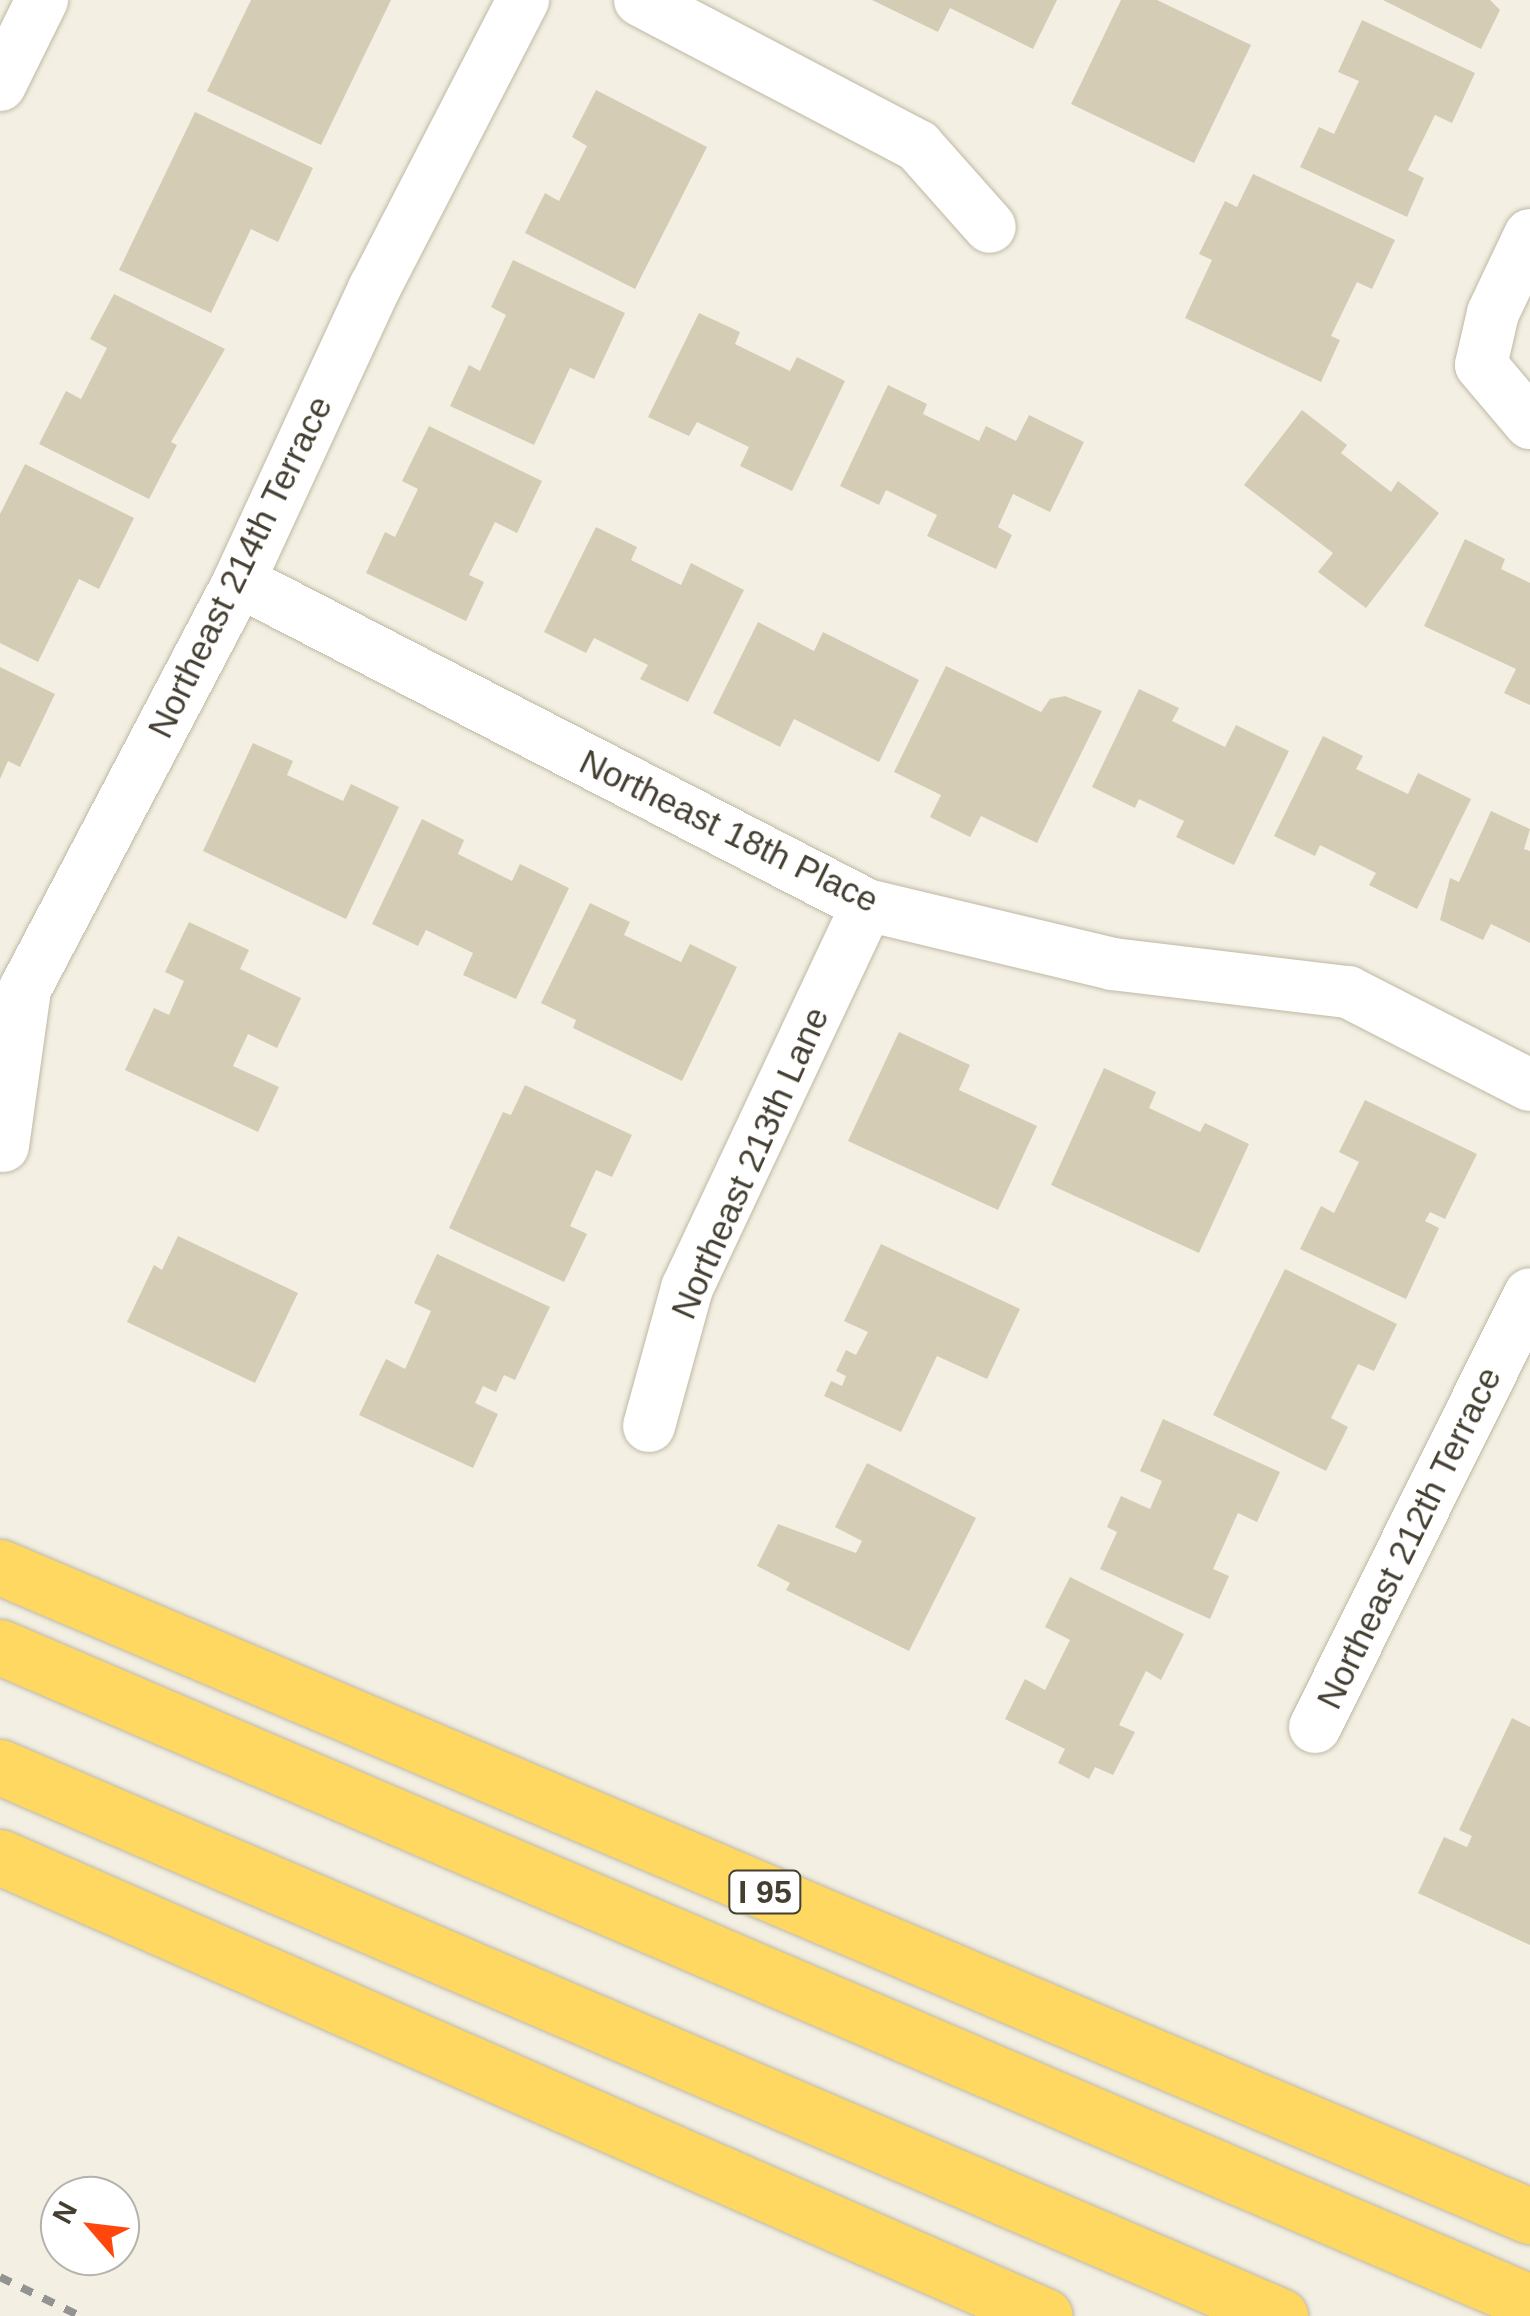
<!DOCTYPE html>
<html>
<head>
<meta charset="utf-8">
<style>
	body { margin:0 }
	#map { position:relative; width:1530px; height:2316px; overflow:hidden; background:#f3efe2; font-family:Helvetica,sans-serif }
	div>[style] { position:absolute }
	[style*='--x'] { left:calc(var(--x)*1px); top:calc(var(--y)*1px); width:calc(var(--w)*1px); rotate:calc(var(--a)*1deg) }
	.building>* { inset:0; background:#d5ccb6 }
	.roads { filter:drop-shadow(0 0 2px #bfb8a4) drop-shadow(0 0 2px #bfb8a4) }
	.street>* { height:52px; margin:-26px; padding:0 26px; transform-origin:26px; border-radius:26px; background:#fff }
	.highway>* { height:55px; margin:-27.5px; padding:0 27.5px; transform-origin:27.5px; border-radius:27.5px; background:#ffd861 }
	.rail>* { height:8px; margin-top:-4px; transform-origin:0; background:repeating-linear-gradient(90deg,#939393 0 12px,transparent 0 24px) }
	span { translate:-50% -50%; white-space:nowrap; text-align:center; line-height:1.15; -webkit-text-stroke:9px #fff; paint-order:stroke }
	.shield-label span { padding:2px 8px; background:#fff; border:2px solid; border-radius:8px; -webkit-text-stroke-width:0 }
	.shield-label { font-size:32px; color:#453f32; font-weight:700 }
	.street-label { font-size:35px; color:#453f32 }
	.north { position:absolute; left:40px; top:2176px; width:100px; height:100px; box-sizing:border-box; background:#fff; border:2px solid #b5b2ad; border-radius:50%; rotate:298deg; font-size:28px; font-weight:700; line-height:40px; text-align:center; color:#453f32 }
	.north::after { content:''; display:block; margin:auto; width:35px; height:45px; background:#ff470d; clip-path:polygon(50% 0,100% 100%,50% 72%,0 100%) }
</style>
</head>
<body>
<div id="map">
	<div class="building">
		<i style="clip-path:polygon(251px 0,391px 0,321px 145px,207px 91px)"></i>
		<i style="clip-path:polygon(872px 0,1057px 0,1033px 49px,950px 8px,938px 32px)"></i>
		<i style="clip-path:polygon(1121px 0,1157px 0,1251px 45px,1194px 163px,1071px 104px)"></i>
		<i style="clip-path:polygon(1383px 0,1490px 0,1500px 10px,1481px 49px)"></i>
		<i style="clip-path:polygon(1362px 20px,1475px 73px,1452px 123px,1435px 115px,1408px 170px,1424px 178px,1407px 217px,1300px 167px,1319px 127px,1334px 134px,1359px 81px,1338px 72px)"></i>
		<i style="clip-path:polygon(596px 90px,707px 147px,635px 289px,525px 233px,545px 193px,559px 201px,587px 146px,572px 137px)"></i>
		<i style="clip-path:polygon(195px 112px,313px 168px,278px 242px,251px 229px,211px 313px,119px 270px)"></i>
		<i style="clip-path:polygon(1253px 174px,1395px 240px,1372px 289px,1357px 282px,1331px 336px,1340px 340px,1321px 382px,1185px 318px,1212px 260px,1199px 254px,1225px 201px,1237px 207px)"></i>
		<i style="clip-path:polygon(513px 260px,625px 313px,594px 379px,570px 368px,534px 445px,450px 406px,469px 365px,480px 371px,506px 315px,491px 307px)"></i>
		<i style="clip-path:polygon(114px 294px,225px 349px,171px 442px,177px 445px,149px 499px,39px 444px,66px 391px,81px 399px,107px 348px,90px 339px)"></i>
		<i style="clip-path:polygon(699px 313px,740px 332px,735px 344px,790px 371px,797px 357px,845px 381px,792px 491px,740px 466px,749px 447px,697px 422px,689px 436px,648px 417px)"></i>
		<i style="clip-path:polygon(888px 385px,927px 404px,923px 414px,979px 441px,986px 426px,1016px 441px,1029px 415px,1084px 442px,1050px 512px,1013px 494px,998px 527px,1012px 535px,996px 569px,927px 536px,937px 515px,886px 490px,879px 505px,840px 486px)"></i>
		<i style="clip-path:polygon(1302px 410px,1347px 445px,1341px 453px,1391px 492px,1398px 481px,1439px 513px,1366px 608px,1318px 572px,1333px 553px,1244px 485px)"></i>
		<i style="clip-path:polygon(429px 426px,542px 481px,517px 533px,495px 522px,469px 575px,484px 582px,466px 621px,366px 573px,385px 532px,395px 537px,418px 489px,402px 481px)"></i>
		<i style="clip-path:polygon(25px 464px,134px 518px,99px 589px,79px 579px,38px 662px,0 643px,0 514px)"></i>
		<i style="clip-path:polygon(596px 527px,637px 547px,631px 560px,681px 585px,691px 563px,744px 590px,688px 702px,640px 679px,648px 665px,594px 638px,586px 653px,544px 632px)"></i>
		<i style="clip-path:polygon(1465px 539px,1505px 559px,1501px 569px,1530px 583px,1530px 705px,1504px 693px,1516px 669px,1424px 626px)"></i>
		<i style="clip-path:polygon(758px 622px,814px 651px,823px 632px,919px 680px,879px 762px,794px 719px,780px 747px,713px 713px)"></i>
		<i style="clip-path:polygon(946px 666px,1041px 712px,1050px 699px,1065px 696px,1102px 711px,1037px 843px,981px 816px,970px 837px,930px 817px,941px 795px,894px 772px)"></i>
		<i style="clip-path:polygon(0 667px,55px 694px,20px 767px,8px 761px,0 779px)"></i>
		<i style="clip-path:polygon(1139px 689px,1179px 708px,1172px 721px,1225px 747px,1236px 725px,1289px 751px,1234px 865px,1176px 837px,1184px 821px,1139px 799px,1135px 808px,1092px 787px)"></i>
		<i style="clip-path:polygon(1323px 736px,1363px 756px,1356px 769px,1408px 794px,1418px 773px,1471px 799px,1417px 909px,1369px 885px,1376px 873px,1320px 845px,1315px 856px,1274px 836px)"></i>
		<i style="clip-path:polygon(253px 743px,293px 761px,287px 775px,343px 801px,351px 784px,399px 807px,346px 919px,203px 851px)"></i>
		<i style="clip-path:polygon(1491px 811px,1530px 829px,1524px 849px,1530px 851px,1530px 943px,1491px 924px,1483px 940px,1440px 920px,1450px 878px,1459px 882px)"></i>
		<i style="clip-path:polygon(422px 819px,464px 840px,458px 854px,512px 881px,520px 864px,569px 888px,516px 999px,463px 975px,473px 953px,426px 930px,418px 946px,372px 924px)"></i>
		<i style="clip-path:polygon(590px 903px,630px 922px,624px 935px,681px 962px,690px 944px,737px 967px,682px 1081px,573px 1028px,576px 1020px,541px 1003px)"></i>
		<i style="clip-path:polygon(189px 922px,249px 950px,240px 969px,301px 998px,277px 1048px,248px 1034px,233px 1066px,279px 1087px,258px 1132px,125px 1070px,154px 1008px,169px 1015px,184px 981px,165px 972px)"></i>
		<i style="clip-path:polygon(899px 1032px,970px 1065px,959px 1090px,1037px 1126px,998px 1210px,848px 1141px)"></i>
		<i style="clip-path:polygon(1104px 1068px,1156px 1092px,1149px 1108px,1200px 1132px,1205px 1123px,1249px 1144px,1199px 1253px,1051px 1185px)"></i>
		<i style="clip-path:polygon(525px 1085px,632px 1135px,612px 1177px,596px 1170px,570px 1226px,587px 1234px,564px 1282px,449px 1228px,503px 1112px,511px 1115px)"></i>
		<i style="clip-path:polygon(1365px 1100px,1477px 1154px,1445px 1219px,1430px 1212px,1425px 1221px,1439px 1228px,1406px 1299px,1300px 1249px,1321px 1206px,1334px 1213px,1359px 1162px,1339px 1152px)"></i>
		<i style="clip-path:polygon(178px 1236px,298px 1293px,255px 1383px,127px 1322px,154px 1265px,162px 1270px)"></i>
		<i style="clip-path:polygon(881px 1244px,1020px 1309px,987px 1379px,937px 1356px,901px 1432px,824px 1396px,831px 1381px,842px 1386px,846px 1376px,836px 1371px,846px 1350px,856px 1355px,868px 1332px,844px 1321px)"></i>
		<i style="clip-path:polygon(437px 1254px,550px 1307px,515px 1380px,504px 1375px,496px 1392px,483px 1386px,475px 1403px,498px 1414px,473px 1468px,359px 1415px,386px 1359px,405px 1369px,431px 1311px,414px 1303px)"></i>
		<i style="clip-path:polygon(1285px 1269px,1397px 1324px,1374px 1371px,1358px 1364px,1331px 1418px,1348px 1427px,1326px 1471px,1213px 1415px)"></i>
		<i style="clip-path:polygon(1163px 1419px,1280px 1472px,1257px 1522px,1238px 1513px,1213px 1569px,1229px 1576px,1210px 1619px,1100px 1569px,1117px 1532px,1107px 1527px,1121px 1496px,1150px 1509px,1162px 1481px,1140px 1471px)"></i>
		<i style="clip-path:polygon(867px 1463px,976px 1518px,909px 1651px,786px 1590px,790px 1583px,757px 1566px,778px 1524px,856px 1553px,862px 1541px,835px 1527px)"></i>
		<i style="clip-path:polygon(1070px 1577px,1184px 1634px,1161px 1680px,1146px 1671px,1119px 1725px,1135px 1732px,1113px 1775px,1095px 1767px,1089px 1779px,1058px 1763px,1065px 1749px,1005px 1719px,1025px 1679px,1045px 1690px,1070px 1640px,1045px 1627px)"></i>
		<i style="clip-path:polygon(1512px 1718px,1530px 1727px,1530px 1945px,1418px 1893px,1444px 1837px,1467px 1847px,1472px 1836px,1459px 1830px)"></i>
	</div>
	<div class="roads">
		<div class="street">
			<i style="--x:640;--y:0;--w:314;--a:27.7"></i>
			<i style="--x:918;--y:146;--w:108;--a:48.4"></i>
			<i style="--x:0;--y:85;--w:95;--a:-63.7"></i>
			<i style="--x:1530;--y:235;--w:86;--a:115.4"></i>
			<i style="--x:1493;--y:313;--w:53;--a:103"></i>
			<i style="--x:1481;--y:365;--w:76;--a:49.8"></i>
			<i style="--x:239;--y:581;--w:707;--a:27.29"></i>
			<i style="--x:867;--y:905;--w:252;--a:13.5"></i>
			<i style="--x:1112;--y:964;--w:238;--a:6.8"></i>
			<i style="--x:1348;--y:992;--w:204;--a:27.1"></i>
			<i style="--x:3;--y:1146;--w:159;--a:-82"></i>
			<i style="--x:25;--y:989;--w:461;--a:-62.3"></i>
			<i style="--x:239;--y:581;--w:324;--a:-65.2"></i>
			<i style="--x:375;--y:287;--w:323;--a:-62.7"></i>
			<i style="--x:649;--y:1426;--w:143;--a:-74.6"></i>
			<i style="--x:687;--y:1288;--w:423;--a:-64.8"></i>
			<i style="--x:1315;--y:1727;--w:483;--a:-63.6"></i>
		</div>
		<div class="highway">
			<i style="--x:0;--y:1567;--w:1662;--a:22.99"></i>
			<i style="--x:0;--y:1647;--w:1664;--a:23.18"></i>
			<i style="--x:0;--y:1767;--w:1393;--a:23.21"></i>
			<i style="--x:0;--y:1857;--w:1141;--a:23.71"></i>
		</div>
	</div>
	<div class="rail">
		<i style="--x:0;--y:2277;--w:89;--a:26"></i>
	</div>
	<div class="shield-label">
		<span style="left:765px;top:1892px">I 95</span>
	</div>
	<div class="street-label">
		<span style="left:240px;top:567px;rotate:-64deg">Northeast 214th Terrace</span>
		<span style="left:729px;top:831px;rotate:26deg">Northeast 18th Place</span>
		<span style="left:750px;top:1163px;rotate:-66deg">Northeast 213th Lane</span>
		<span style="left:1409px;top:1538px;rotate:-64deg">Northeast 212th Terrace</span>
	</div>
	<div class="north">N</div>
</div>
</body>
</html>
